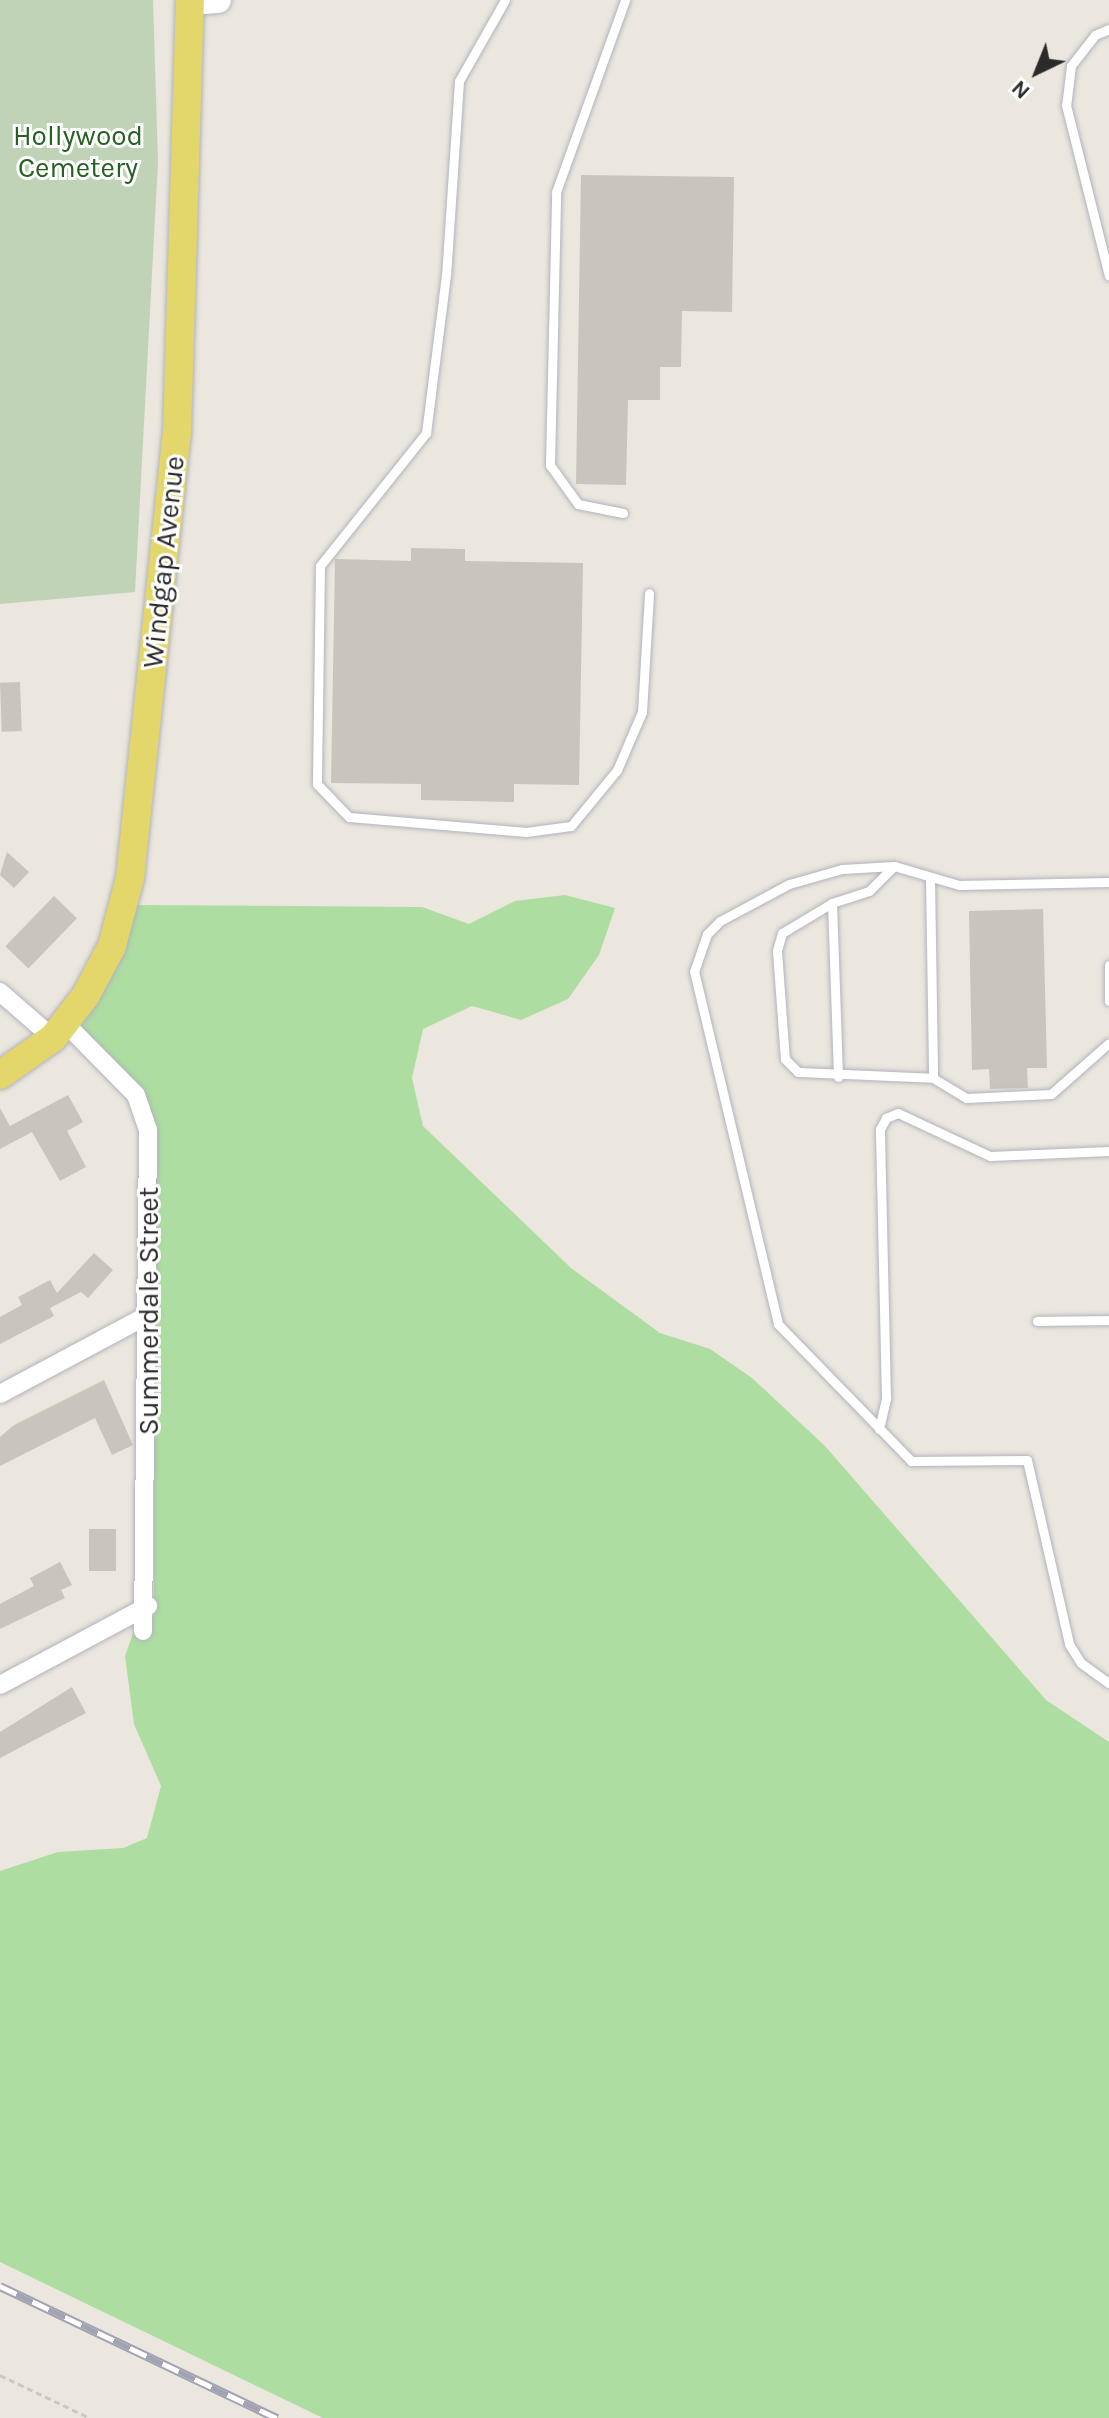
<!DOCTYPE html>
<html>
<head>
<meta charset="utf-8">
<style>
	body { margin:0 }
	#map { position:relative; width:1109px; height:2418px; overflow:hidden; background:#ebe7de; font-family:Karla,sans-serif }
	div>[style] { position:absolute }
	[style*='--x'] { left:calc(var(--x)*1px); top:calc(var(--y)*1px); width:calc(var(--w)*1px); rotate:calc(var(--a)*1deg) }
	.green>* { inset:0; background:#addda0 }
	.cemetery>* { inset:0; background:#c1d3b7 }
	.building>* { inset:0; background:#c7c5bc; transform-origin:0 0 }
	.path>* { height:3px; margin-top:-1.5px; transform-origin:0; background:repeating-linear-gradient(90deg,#c8c8c8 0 6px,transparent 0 10px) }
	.roads { filter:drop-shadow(0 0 2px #b2b3bd) drop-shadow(0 0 2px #b2b3bd) }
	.lane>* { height:9px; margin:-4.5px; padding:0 4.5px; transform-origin:4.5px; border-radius:4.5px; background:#fff }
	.street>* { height:18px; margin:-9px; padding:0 9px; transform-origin:9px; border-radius:9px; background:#fff }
	.secondary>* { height:26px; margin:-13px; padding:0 13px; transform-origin:13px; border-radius:13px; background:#fff }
	.primary>* { height:28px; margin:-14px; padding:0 14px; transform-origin:14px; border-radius:14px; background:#e3d66b }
	.rail>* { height:9px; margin-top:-4.5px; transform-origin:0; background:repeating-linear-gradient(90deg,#fff 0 18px,#a1a2b3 0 36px); box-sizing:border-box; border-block:2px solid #a1a2b3 }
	span { translate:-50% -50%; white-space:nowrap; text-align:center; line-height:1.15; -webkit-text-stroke:6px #fff; paint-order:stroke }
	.park-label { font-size:28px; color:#276121 }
	.street-label { font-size:28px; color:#2b2b2b }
	.north { position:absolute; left:997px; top:32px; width:80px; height:80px; -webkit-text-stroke:6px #fff; paint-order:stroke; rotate:223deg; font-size:22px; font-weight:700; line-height:32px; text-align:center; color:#2b2b2b }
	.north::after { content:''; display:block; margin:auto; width:28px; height:36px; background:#2b2b2b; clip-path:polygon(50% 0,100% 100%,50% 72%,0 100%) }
</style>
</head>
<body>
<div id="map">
	<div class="green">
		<i style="clip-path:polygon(565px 895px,615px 908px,599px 955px,568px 999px,521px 1020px,472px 1006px,423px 1029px,412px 1078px,423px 1126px,571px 1268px,660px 1333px,710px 1349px,752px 1378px,825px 1446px,1046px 1700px,1109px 1742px,1109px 2418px,323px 2418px,0 2262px,0 1871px,58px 1852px,123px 1848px,147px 1838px,161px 1786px,134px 1724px,125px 1656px,134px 1631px,154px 1615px,154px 1133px,74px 1022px,134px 905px,422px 907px,469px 924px,515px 901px)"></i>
	</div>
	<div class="cemetery">
		<i style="clip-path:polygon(0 0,153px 0,158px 162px,135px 592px,0 604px)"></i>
	</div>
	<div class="building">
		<i style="clip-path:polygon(581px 175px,734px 177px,732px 312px,682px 311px,681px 367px,660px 367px,660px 400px,628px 400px,626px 485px,576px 484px)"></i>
		<i style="clip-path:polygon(411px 548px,465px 549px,465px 561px,583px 563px,579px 785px,514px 784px,514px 802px,421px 800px,421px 784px,331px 783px,335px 559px,411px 561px)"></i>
		<i style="left:20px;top:682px;width:49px;height:20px;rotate:88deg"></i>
		<i style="clip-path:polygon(7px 852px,29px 872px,14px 888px,0 875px)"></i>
		<i style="left:54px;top:896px;width:32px;height:70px;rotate:44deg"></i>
		<i style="clip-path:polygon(1043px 909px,1047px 1068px,1027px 1068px,1028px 1088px,990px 1089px,989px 1069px,972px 1070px,969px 911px)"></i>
		<i style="clip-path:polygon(68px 1095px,83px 1122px,67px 1131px,86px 1167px,60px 1181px,32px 1132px,0 1149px,0 1108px,10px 1126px)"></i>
		<i style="clip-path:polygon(94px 1253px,113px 1270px,88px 1298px,81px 1292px,50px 1308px,54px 1316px,0 1344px,0 1317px,22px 1305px,18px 1297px,50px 1280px,57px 1293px)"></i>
		<i style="clip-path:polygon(104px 1380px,133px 1445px,112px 1455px,95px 1418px,0 1466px,0 1437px,14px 1425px)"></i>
		<i style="left:89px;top:1529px;width:27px;height:42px"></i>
		<i style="clip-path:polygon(60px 1562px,72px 1585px,61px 1590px,65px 1598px,0 1629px,0 1604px,34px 1586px,30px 1578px)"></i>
		<i style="clip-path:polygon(72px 1687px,86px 1713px,0 1758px,0 1732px)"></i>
	</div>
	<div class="path">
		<i style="--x:0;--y:2375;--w:100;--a:25.5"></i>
	</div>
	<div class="roads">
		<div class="lane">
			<i style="--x:505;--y:0;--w:93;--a:119.6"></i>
			<i style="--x:459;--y:81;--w:194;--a:93.8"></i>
			<i style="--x:446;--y:275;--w:159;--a:97.2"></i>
			<i style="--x:426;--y:433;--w:170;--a:128.6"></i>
			<i style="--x:320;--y:566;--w:218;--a:90.8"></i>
			<i style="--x:317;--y:784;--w:46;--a:45.9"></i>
			<i style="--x:349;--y:817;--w:178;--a:4.8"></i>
			<i style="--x:526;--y:832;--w:45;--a:-7.6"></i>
			<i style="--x:571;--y:826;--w:72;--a:-50.6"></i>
			<i style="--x:617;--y:770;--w:63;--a:-66.7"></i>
			<i style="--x:642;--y:712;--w:119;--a:-86.6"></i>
			<i style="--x:1109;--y:29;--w:15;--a:157"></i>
			<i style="--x:1095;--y:35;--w:39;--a:128"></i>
			<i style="--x:1071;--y:66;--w:39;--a:97"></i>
			<i style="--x:1066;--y:105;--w:176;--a:75.9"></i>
			<i style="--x:623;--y:513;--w:46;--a:-168.7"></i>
			<i style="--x:578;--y:504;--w:48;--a:-125.7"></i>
			<i style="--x:550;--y:465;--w:273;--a:-88.7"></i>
			<i style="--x:556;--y:192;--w:204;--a:-70.2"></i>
			<i style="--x:894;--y:866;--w:35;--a:135"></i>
			<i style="--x:869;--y:891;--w:39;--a:162"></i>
			<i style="--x:832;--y:903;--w:58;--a:149"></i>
			<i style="--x:782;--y:933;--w:19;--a:106"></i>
			<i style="--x:777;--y:951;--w:108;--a:85.8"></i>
			<i style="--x:785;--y:1059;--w:18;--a:45"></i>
			<i style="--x:798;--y:1072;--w:135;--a:2.5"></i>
			<i style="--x:930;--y:878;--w:200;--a:89.1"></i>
			<i style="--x:933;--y:1078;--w:39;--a:31"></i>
			<i style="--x:966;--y:1098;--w:85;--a:-2.7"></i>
			<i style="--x:1051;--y:1094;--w:77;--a:-41.3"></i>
			<i style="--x:1109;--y:882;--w:150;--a:178.9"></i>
			<i style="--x:959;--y:885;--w:68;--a:-163.7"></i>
			<i style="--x:894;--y:866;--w:52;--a:176.7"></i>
			<i style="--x:842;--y:869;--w:55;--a:164.2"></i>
			<i style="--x:789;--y:884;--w:78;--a:151.8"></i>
			<i style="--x:720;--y:921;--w:18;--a:135"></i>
			<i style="--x:707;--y:934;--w:39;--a:109"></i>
			<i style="--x:694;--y:971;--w:363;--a:76.6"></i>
			<i style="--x:778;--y:1324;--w:191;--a:45.8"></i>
			<i style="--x:911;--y:1461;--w:116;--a:-0.5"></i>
			<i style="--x:1027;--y:1460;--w:189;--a:77.1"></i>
			<i style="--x:1069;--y:1644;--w:22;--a:58"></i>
			<i style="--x:1081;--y:1663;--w:34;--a:36"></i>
			<i style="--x:832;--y:903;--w:174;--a:88"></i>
			<i style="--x:1109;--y:965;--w:36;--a:90"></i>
			<i style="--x:1037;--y:1321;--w:72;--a:-0.8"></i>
			<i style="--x:879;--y:1429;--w:32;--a:-77"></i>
			<i style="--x:886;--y:1398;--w:269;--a:-91.3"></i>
			<i style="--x:880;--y:1129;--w:13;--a:-61"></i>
			<i style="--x:886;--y:1118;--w:13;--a:-23"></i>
			<i style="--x:898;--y:1113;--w:102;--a:25.1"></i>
			<i style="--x:990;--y:1156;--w:119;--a:-2.4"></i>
		</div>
		<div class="street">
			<i style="--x:0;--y:992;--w:70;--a:41"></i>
			<i style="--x:65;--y:1023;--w:101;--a:45.4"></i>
			<i style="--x:136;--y:1095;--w:37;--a:71"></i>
			<i style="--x:148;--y:1130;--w:501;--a:90.57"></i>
			<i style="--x:0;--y:1394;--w:170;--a:-28.1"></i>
			<i style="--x:0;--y:1685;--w:168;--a:-28.1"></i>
		</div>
		<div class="secondary">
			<i style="--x:190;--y:2;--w:28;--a:-4"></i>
		</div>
		<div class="primary">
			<i style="--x:0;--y:1075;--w:65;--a:-34.9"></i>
			<i style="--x:53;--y:1038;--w:54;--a:-52.5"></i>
			<i style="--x:86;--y:995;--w:55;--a:-62"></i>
			<i style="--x:112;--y:946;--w:70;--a:-75.2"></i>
			<i style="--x:130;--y:878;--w:446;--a:-84"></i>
			<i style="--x:177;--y:434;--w:434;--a:-88.3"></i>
		</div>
	</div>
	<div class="rail">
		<i style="--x:0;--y:2286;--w:307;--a:25.5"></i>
	</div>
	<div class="park-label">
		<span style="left:78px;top:152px">Hollywood<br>Cemetery</span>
	</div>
	<div class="street-label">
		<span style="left:164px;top:562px;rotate:-84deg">Windgap Avenue</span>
		<span style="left:149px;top:1311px;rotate:-90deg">Summerdale Street</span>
	</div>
	<div class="north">N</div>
</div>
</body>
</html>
